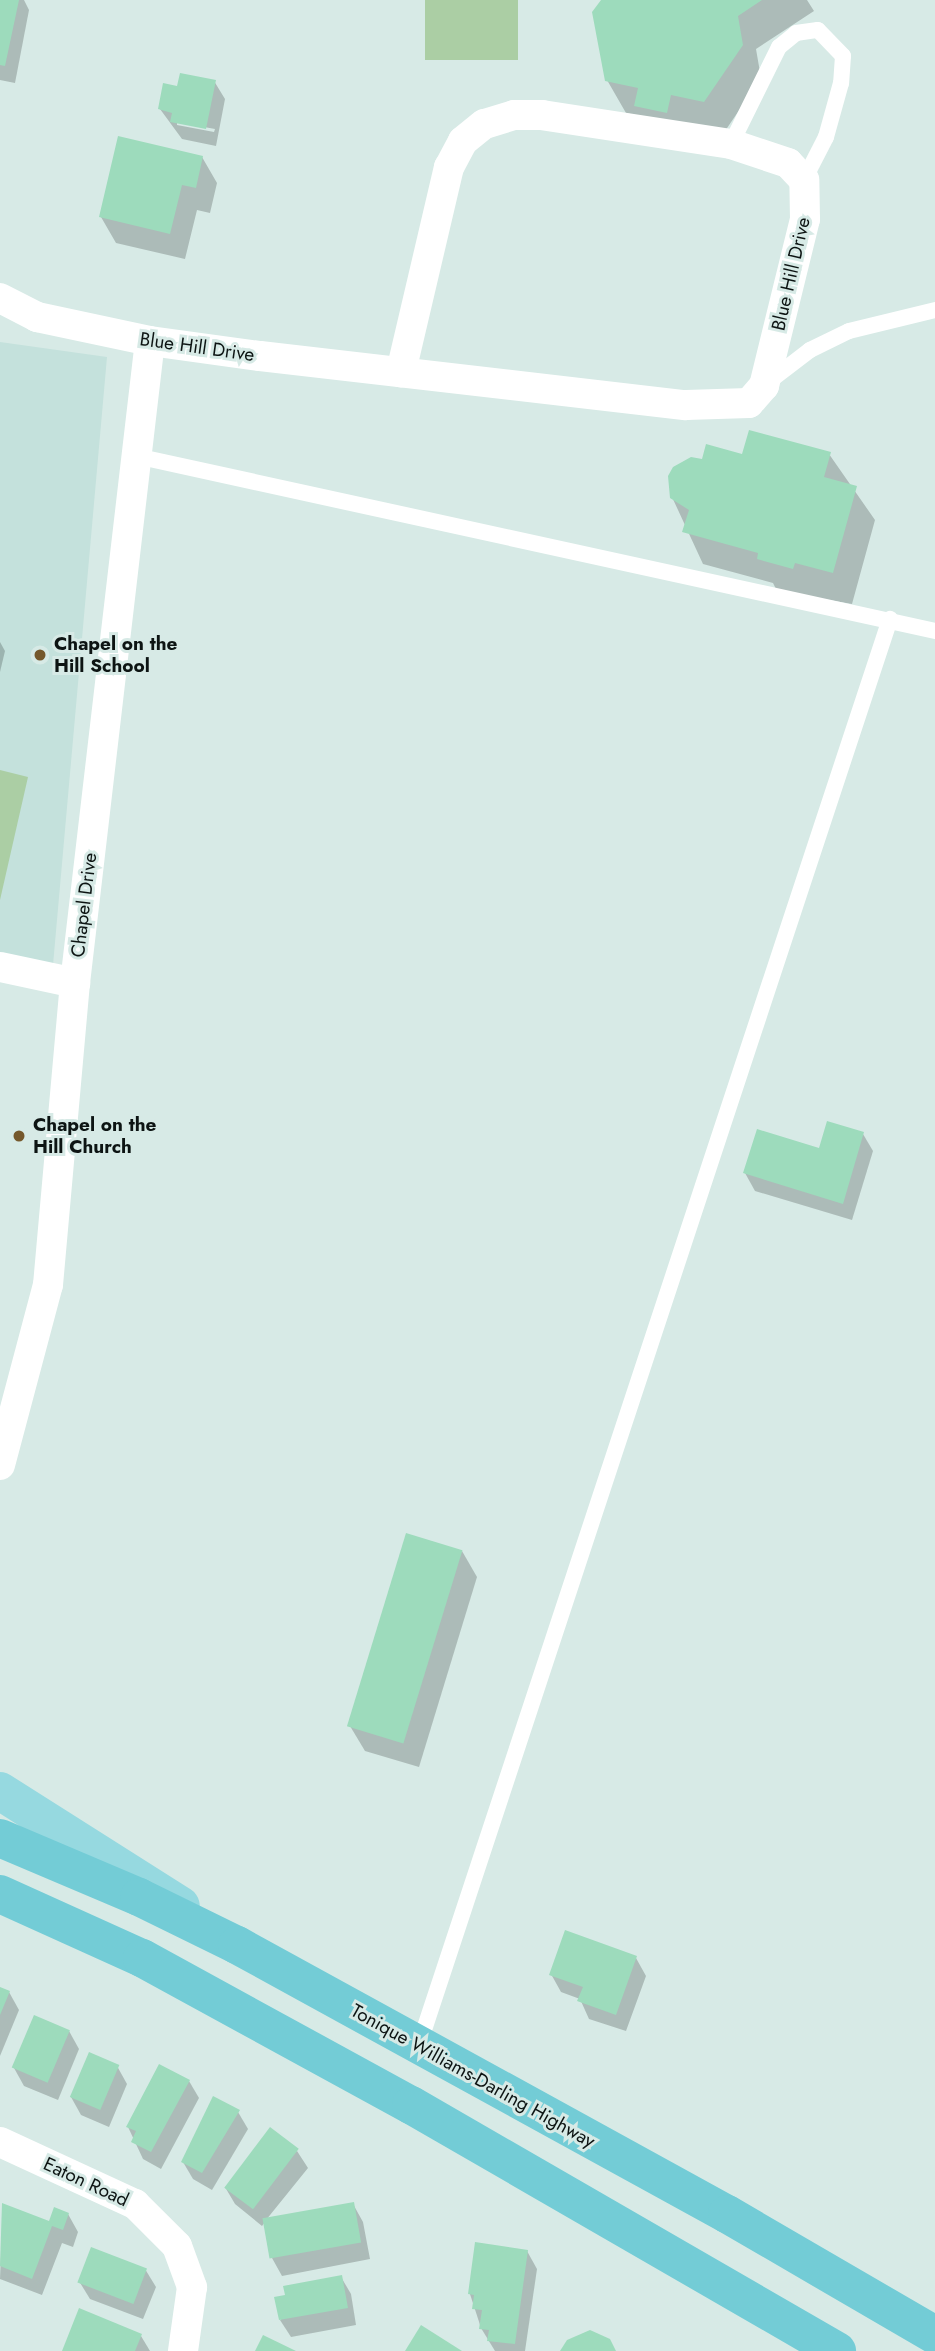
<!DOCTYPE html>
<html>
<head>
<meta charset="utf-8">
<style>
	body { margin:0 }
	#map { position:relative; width:935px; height:2351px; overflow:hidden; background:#d7eae6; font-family:Jost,sans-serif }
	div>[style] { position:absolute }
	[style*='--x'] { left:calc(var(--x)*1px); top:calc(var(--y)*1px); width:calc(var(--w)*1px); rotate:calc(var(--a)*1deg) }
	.built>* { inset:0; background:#c4e1dc }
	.green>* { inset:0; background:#abcea4; transform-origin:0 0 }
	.shadow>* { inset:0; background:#0003 }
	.building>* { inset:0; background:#9ddbbc; transform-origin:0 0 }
	.service>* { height:16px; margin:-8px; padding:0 8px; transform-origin:8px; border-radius:8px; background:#fff }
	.minor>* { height:30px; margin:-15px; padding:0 15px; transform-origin:15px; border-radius:15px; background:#fff }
	.primary>* { height:38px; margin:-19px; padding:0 19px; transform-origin:19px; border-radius:19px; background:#96d9e0 }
	.trunk>* { height:38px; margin:-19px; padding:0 19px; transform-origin:19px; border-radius:19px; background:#73ccd6 }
	.dots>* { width:19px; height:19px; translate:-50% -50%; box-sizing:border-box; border:4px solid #d7eae6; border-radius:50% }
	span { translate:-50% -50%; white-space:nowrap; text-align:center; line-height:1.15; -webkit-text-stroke:6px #d7eae6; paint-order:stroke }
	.street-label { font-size:19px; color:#0d1413 }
	.poi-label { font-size:19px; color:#0d1413; font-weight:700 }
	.left { translate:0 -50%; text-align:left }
</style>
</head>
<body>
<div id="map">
	<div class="built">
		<i style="clip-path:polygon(0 342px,107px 357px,53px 965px,0 954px)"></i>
	</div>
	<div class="green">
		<i style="left:425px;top:0;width:93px;height:60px"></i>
		<i style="clip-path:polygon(0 770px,28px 777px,0 900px)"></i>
	</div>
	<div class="shadow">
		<i style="clip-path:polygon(0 0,24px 0,29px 10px,15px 83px,0 80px)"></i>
		<i style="clip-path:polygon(603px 0,807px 0,814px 11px,756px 49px,761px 78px,723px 134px,626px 113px,607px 80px)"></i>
		<i style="clip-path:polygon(evenodd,214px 81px,225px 99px,216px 146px,182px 139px,160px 109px,178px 88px,214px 81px,177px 122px,215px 129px,214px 132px,177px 125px,177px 122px)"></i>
		<i style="clip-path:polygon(202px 157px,217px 183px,210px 213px,197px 210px,185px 259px,116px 243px,101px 217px)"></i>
		<i style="clip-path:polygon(829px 454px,875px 520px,852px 604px,777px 591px,773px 583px,703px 564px,672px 497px,704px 461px)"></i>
		<i style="clip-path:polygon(0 642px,5px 651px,0 672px)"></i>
		<i style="clip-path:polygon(863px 1134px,873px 1151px,852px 1220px,755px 1191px,745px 1173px)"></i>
		<i style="clip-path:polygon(462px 1551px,477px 1577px,419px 1767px,365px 1751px,350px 1726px)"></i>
		<i style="clip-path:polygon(636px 1958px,646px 1976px,626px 2031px,589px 2019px,580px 1999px,561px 1992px,551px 1974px)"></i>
		<i style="clip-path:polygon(0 1989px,9px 1992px,19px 2010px,0 2056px)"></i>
		<i style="clip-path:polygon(69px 2031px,79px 2049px,58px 2100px,24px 2086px,14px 2068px)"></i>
		<i style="clip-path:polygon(117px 2066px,127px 2084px,109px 2127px,81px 2115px,71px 2097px)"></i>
		<i style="clip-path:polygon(189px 2081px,199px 2098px,161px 2169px,143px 2159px,128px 2127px)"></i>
		<i style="clip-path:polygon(238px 2112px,248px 2129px,212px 2190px,193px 2179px,183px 2162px)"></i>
		<i style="clip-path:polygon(297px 2151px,308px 2168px,266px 2220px,353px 2204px,363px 2222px,370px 2259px,282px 2276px,272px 2258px,265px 2222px,262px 2226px,235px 2204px,225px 2187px)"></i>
		<i style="clip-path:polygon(3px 2206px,50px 2223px,68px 2214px,78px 2232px,73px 2247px,62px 2243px,42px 2295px,0 2279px)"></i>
		<i style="clip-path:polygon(527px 2251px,537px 2269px,525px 2351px,495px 2351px,481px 2328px,470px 2294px)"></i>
		<i style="clip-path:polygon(145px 2269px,156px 2287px,143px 2319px,90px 2299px,79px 2281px)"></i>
		<i style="clip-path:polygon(341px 2277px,351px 2294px,356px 2325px,291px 2337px,280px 2320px)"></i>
		<i style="clip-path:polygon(141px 2336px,150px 2351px,63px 2351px)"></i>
	</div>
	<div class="building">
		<i style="clip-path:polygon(0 0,19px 0,5px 66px,0 65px)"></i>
		<i style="clip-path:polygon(601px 0,762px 0,738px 16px,743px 45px,704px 102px,671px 95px,667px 113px,634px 106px,638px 88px,605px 81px,592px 12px)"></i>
		<i style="clip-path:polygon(180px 73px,216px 80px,206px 129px,170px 122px,172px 113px,158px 109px,163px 83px,177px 86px)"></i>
		<i style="clip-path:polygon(118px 136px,203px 156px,196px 188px,182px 185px,170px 234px,99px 217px)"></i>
		<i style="clip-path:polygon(749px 430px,831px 452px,824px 477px,857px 486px,833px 573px,795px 563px,793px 569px,757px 559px,758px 553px,682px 532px,689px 510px,670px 498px,668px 476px,673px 467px,691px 457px,702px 459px,706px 444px,742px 454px)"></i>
		<i style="clip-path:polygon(827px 1121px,864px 1132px,843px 1204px,743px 1173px,757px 1129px,819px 1148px)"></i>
		<i style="left:406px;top:1533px;width:59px;height:202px;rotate:17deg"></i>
		<i style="clip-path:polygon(565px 1930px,637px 1956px,616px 2015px,577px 2001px,583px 1987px,549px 1975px)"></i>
		<i style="clip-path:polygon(0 1987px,10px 1991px,0 2015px)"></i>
		<i style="left:34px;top:2015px;width:39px;height:57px;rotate:23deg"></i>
		<i style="left:89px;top:2052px;width:33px;height:49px;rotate:23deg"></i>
		<i style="clip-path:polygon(159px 2064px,190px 2080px,151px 2152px,131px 2142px,136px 2131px,126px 2127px)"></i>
		<i style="clip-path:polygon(213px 2096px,240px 2110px,202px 2173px,181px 2162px)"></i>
		<i style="left:270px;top:2127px;width:36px;height:76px;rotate:37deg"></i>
		<i style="left:354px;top:2202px;width:41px;height:93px;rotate:80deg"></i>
		<i style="clip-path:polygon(2px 2203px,49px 2221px,54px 2207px,69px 2213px,63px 2230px,52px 2226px,32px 2279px,0 2266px)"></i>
		<i style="clip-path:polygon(475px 2242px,528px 2250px,515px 2344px,487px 2341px,489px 2330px,479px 2329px,482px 2310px,472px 2309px,474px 2295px,468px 2294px)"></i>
		<i style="left:91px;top:2247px;width:60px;height:38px;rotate:21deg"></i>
		<i style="clip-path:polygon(342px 2275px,348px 2308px,279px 2320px,274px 2297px,285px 2295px,283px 2286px)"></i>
		<i style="clip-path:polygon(79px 2308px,142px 2334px,135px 2351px,62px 2351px)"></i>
		<i style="clip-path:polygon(421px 2325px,462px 2351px,405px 2351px)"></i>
		<i style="clip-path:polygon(590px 2330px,610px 2339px,616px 2351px,560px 2351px,567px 2340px)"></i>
		<i style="clip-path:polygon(263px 2335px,296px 2351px,255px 2351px)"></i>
	</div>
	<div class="service">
		<i style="--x:731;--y:144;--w:108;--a:-63.7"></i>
		<i style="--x:779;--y:47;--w:22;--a:-39"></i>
		<i style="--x:796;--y:33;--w:22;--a:-8"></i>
		<i style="--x:818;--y:30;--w:36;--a:46"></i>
		<i style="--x:843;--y:56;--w:27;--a:94"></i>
		<i style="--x:841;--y:83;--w:56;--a:105.5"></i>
		<i style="--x:826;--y:137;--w:48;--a:117.1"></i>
		<i style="--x:767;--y:383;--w:54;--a:-37.5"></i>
		<i style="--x:810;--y:350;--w:43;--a:-26"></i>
		<i style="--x:849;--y:331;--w:89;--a:-13.7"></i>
		<i style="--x:136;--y:456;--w:818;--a:12.35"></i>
		<i style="--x:419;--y:2045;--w:1502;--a:-71.72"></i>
	</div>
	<div class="minor">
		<i style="--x:0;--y:298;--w:42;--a:27.2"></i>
		<i style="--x:37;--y:317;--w:116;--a:12"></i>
		<i style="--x:150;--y:341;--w:111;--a:7.8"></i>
		<i style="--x:260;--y:356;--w:429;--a:6.6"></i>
		<i style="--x:686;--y:405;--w:63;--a:-1.8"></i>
		<i style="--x:749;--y:403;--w:23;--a:-49"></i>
		<i style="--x:764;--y:386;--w:172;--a:-76.2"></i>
		<i style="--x:805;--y:219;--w:39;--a:-91"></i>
		<i style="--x:804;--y:180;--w:23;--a:-133"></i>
		<i style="--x:788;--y:163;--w:60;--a:-161.6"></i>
		<i style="--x:731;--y:144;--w:191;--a:-171.3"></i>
		<i style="--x:542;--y:115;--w:28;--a:180"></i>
		<i style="--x:514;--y:115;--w:31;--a:163"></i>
		<i style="--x:484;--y:124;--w:27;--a:141"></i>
		<i style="--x:463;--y:141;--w:30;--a:118"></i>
		<i style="--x:449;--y:167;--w:211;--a:103.2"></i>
		<i style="--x:0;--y:967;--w:77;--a:12"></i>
		<i style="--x:0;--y:1465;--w:186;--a:-75.1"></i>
		<i style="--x:48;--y:1285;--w:303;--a:-84.9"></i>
		<i style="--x:75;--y:983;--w:646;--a:-83.34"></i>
		<i style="--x:0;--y:2142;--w:149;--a:24.7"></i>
		<i style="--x:135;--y:2204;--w:59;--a:45"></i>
		<i style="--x:177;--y:2246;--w:44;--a:69.9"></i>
		<i style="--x:192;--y:2287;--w:65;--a:98"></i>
	</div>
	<div class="primary">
		<i style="--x:0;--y:1791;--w:214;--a:32.4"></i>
	</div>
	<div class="trunk">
		<i style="--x:0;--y:1838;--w:151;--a:23"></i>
		<i style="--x:139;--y:1897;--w:109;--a:26.1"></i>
		<i style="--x:237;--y:1945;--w:559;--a:28.77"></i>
		<i style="--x:727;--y:2214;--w:241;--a:30.2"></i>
		<i style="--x:0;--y:1894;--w:156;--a:24.3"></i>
		<i style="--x:142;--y:1958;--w:307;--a:28.7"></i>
		<i style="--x:411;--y:2105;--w:492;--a:30"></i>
	</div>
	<div class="dots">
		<i style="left:40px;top:655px;background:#75582c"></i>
		<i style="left:19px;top:1136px;background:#75582c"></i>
	</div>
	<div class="street-label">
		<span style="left:791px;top:274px;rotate:-77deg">Blue Hill Drive</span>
		<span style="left:197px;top:347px;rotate:8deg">Blue Hill Drive</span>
		<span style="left:84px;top:905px;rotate:-83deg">Chapel Drive</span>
		<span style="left:473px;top:2076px;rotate:29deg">Tonique Williams-Darling Highway</span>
		<span style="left:86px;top:2182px;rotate:25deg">Eaton Road</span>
	</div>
	<div class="poi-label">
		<span class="left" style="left:54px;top:655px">Chapel on the<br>Hill School</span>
		<span class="left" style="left:33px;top:1136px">Chapel on the<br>Hill Church</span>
	</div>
</div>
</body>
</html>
